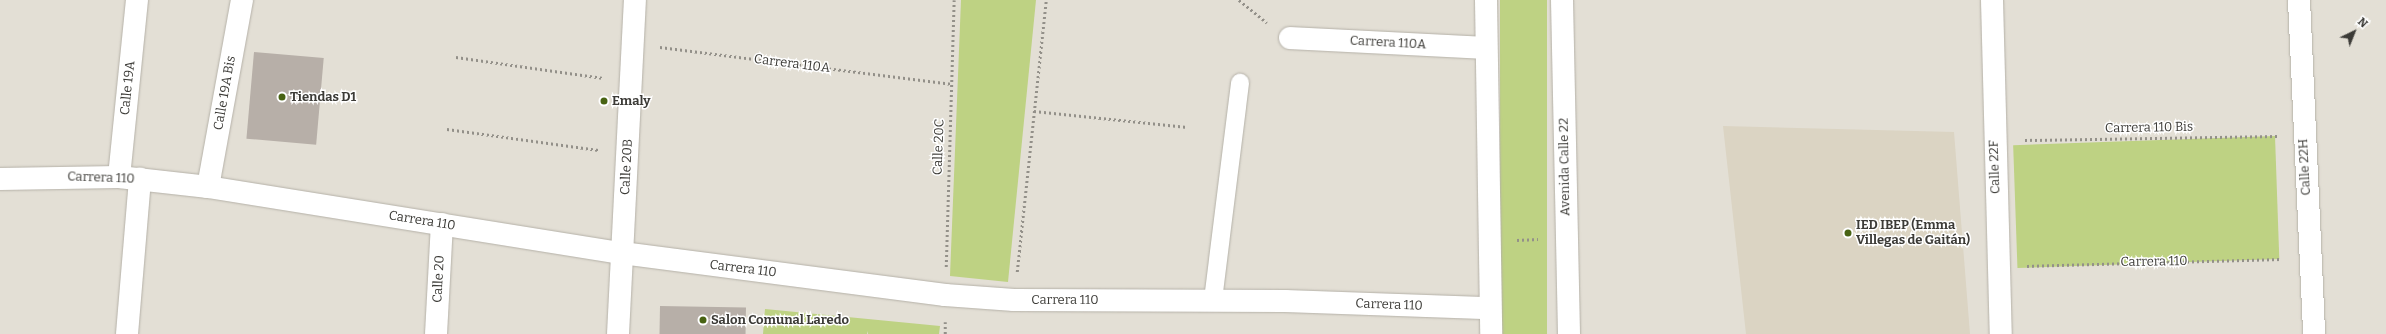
<!DOCTYPE html>
<html>
<head>
<meta charset="utf-8">
<style>
	body { margin:0 }
	#map { position:relative; width:2386px; height:334px; overflow:hidden; background:#e3dfd5; font-family:Bitter,serif }
	div>[style] { position:absolute }
	[style*='--x'] { left:calc(var(--x)*1px); top:calc(var(--y)*1px); width:calc(var(--w)*1px); rotate:calc(var(--a)*1deg) }
	.built>* { inset:0; background:#dbd4c3 }
	.green>* { inset:0; background:#bed283; transform-origin:0 0 }
	.building>* { inset:0; background:#b7afa8; transform-origin:0 0 }
	.path>* { height:2.5px; margin-top:-1.25px; transform-origin:0; background:repeating-linear-gradient(90deg,#939089 0 2px,transparent 0 5px) }
	.roads { filter:drop-shadow(0 0 1px #b5b1a8) drop-shadow(0 0 1px #b5b1a8) }
	.service>* { height:18px; margin:-9px; padding:0 9px; transform-origin:9px; border-radius:9px; background:#fff }
	.minor>* { height:22px; margin:-11px; padding:0 11px; transform-origin:11px; border-radius:11px; background:#fff }
	.tertiary>* { height:22px; margin:-11px; padding:0 11px; transform-origin:11px; border-radius:11px; background:#fff }
	.dots>* { width:11px; height:11px; translate:-50% -50%; box-sizing:border-box; border:2px solid #fff; border-radius:50% }
	span { translate:-50% -50%; white-space:nowrap; text-align:center; line-height:1.15; -webkit-text-stroke:3px #fff; paint-order:stroke }
	.street-label { font-size:13px; color:#3c3b37 }
	.poi-label { font-size:13px; color:#3c3b37; font-weight:700 }
	.left { translate:0 -50%; text-align:left }
	.north { position:absolute; left:2334px; top:12px; width:40px; height:40px; -webkit-text-stroke:3px #fff; paint-order:stroke; rotate:43deg; font-size:11px; font-weight:700; line-height:16px; text-align:center; color:#3c3b37 }
	.north::after { content:''; display:block; margin:auto; width:14px; height:18px; background:#3c3b37; clip-path:polygon(50% 0,100% 100%,50% 72%,0 100%) }
</style>
</head>
<body>
<div id="map">
	<div class="built">
		<i style="clip-path:polygon(1723px 126px,1954px 132px,1970px 334px,1746px 334px)"></i>
	</div>
	<div class="green">
		<i style="clip-path:polygon(961px 0,1036px 0,1008px 282px,950px 276px)"></i>
		<i style="left:1500px;top:0;width:47px;height:334px"></i>
		<i style="left:2275px;top:136px;width:123px;height:262px;rotate:88deg"></i>
		<i style="clip-path:polygon(765px 309px,940px 326px,939px 334px,868px 334px,868px 331px,867px 334px,763px 334px)"></i>
	</div>
	<div class="building">
		<i style="left:254px;top:52px;width:70px;height:87px;rotate:5deg"></i>
		<i style="left:660px;top:306px;width:86px;height:28px;rotate:1deg"></i>
	</div>
	<div class="path">
		<i style="--x:1239;--y:0;--w:36;--a:39"></i>
		<i style="--x:660;--y:47;--w:293;--a:7.2"></i>
		<i style="--x:456;--y:57;--w:149;--a:8.1"></i>
		<i style="--x:1034;--y:111;--w:154;--a:6"></i>
		<i style="--x:447;--y:129;--w:153;--a:7.9"></i>
		<i style="--x:2025;--y:140;--w:253;--a:-0.9"></i>
		<i style="--x:1517;--y:240;--w:21;--a:-3"></i>
		<i style="--x:2027;--y:266;--w:255;--a:-1.6"></i>
		<i style="--x:946;--y:267;--w:267;--a:-88.3"></i>
		<i style="--x:1017;--y:272;--w:274;--a:-83.9"></i>
		<i style="--x:945;--y:334;--w:12;--a:-90"></i>
	</div>
	<div class="roads">
		<div class="service">
			<i style="--x:1213;--y:300;--w:219;--a:-82.9"></i>
		</div>
		<div class="minor">
			<i style="--x:1992;--y:0;--w:334;--a:88.5"></i>
			<i style="--x:2299;--y:0;--w:334;--a:87.4"></i>
			<i style="--x:1290;--y:38;--w:196;--a:2.9"></i>
			<i style="--x:119;--y:177;--w:178;--a:-84.2"></i>
			<i style="--x:0;--y:179;--w:119;--a:-1"></i>
			<i style="--x:119;--y:177;--w:90;--a:6.4"></i>
			<i style="--x:208;--y:187;--w:419;--a:9.1"></i>
			<i style="--x:622;--y:253;--w:326;--a:7.4"></i>
			<i style="--x:945;--y:295;--w:69;--a:4.1"></i>
			<i style="--x:1014;--y:300;--w:271;--a:0.2"></i>
			<i style="--x:1285;--y:301;--w:205;--a:2"></i>
			<i style="--x:208;--y:187;--w:190;--a:-79.7"></i>
			<i style="--x:127;--y:334;--w:156;--a:-85.2"></i>
			<i style="--x:436;--y:334;--w:110;--a:-86.9"></i>
			<i style="--x:618;--y:334;--w:334;--a:-87.1"></i>
		</div>
		<div class="tertiary">
			<i style="--x:1486;--y:0;--w:334;--a:89.1"></i>
			<i style="--x:1562;--y:0;--w:334;--a:88.8"></i>
		</div>
	</div>
	<div class="dots">
		<i style="left:282px;top:97px;background:#486313"></i>
		<i style="left:604px;top:101px;background:#486313"></i>
		<i style="left:1848px;top:233px;background:#486313"></i>
		<i style="left:703px;top:320px;background:#486313"></i>
	</div>
	<div class="street-label">
		<span style="left:1388px;top:43px;rotate:3deg">Carrera 110A</span>
		<span style="left:792px;top:64px;rotate:7deg">Carrera 110A</span>
		<span style="left:128px;top:88px;rotate:-84deg">Calle 19A</span>
		<span style="left:225px;top:93px;rotate:-80deg">Calle 19A Bis</span>
		<span style="left:2149px;top:128px;rotate:-1deg">Carrera 110 Bis</span>
		<span style="left:939px;top:147px;rotate:-88deg">Calle 20C</span>
		<span style="left:627px;top:167px;rotate:-87deg">Calle 20B</span>
		<span style="left:1565px;top:167px;rotate:-91deg">Avenida Calle 22</span>
		<span style="left:1995px;top:167px;rotate:-92deg">Calle 22F</span>
		<span style="left:2305px;top:167px;rotate:-93deg">Calle 22H</span>
		<span style="left:101px;top:178px;rotate:2deg">Carrera 110</span>
		<span style="left:422px;top:221px;rotate:9deg">Carrera 110</span>
		<span style="left:2154px;top:262px;rotate:-1deg">Carrera 110</span>
		<span style="left:743px;top:269px;rotate:7deg">Carrera 110</span>
		<span style="left:439px;top:279px;rotate:-87deg">Calle 20</span>
		<span style="left:1065px;top:300px">Carrera 110</span>
		<span style="left:1389px;top:305px;rotate:2deg">Carrera 110</span>
	</div>
	<div class="poi-label">
		<span class="left" style="left:290px;top:97px">Tiendas D1</span>
		<span class="left" style="left:612px;top:101px">Emaly</span>
		<span class="left" style="left:1856px;top:233px">IED IBEP (Emma<br>Villegas de Gaitán)</span>
		<span class="left" style="left:711px;top:320px">Salon Comunal Laredo</span>
	</div>
	<div class="north">N</div>
</div>
</body>
</html>
